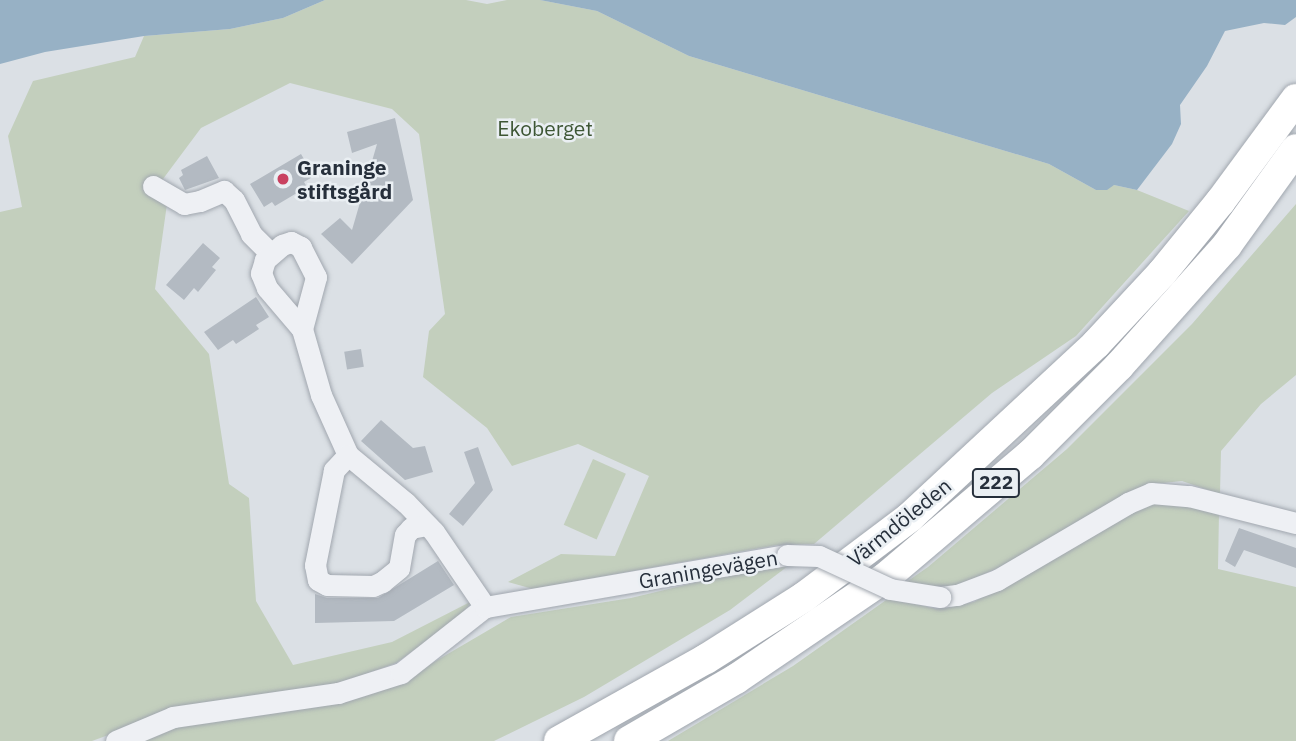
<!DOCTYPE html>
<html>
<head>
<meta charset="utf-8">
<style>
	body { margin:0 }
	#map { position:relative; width:1296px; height:741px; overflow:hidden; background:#dbe0e5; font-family:"IBM Plex Sans",sans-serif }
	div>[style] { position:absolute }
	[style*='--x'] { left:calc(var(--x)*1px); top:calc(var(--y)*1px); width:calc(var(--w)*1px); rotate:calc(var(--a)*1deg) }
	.green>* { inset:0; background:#c3cfbd; transform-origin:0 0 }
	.water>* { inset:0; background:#97b1c5 }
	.building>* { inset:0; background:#b3bac2; transform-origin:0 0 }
	.roads { filter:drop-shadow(0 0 2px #a1a7af) drop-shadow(0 0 2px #a1a7af) }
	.minor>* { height:21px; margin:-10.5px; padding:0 10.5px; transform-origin:10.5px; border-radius:10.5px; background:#eef0f4 }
	.highway>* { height:30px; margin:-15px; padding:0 15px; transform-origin:15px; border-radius:15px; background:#fff }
	.bridges { filter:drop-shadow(0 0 2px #a1a7af) drop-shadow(0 0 2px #a1a7af) }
	.minor-bridge>* { height:21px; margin:-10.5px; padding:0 10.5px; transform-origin:10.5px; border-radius:10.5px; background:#eef0f4 }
	.dots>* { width:19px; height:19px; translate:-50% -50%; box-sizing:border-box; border:4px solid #eaeff3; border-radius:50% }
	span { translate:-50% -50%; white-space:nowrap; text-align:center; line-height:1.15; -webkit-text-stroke:5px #eaeff3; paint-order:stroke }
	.shield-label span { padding:2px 5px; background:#eaeff3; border:2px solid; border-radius:5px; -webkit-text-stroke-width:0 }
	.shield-label { font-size:19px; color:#262f3b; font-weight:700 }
	.park-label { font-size:21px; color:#3d5634 }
	.poi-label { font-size:21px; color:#262f3b; font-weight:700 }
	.left { translate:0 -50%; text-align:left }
	.street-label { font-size:21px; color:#262f3b }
</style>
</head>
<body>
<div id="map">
	<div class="green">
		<i style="clip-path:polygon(325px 0,466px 0,487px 4px,507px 0,540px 0,597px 11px,689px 56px,1049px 164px,1096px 190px,1114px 185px,1137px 190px,1189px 211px,1076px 336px,992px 393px,814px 544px,777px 545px,533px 589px,508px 582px,561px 554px,615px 556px,649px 476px,578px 444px,512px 466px,487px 428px,423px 377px,429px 331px,445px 314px,419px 134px,392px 109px,290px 83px,201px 128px,163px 179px,167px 204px,155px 289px,209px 354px,229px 484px,249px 498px,256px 601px,293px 665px,392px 642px,472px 601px,459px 618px,396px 663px,321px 690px,177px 710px,92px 741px,0 741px,0 212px,22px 207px,8px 136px,33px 81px,135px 57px,144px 36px,230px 29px,283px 18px)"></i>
		<i style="clip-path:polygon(1296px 204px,1296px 375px,1261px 404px,1221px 451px,1220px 494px,1182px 481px,1153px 484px,1000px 567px,950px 589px,905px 583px,928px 567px,1067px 449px,1192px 324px)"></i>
		<i style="left:593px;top:459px;width:36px;height:72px;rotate:24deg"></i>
		<i style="clip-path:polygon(1171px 499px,1219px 512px,1218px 569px,1296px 587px,1296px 741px,668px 741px,793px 666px,889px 598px,937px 609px,974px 602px,1132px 508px)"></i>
		<i style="clip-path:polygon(768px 565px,788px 566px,730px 610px,584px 697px,494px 741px,136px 741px,176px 725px,405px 679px,511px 617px,631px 598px)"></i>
	</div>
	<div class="water">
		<i style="clip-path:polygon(0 0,325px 0,283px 18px,230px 29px,144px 36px,45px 52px,0 64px)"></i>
		<i style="clip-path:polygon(540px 0,1296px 0,1296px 17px,1285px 25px,1264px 23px,1225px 31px,1207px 66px,1180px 105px,1181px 124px,1172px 144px,1137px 190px,1114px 185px,1107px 190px,1096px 190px,1049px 164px,689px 56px,597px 11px)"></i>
	</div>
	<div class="building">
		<i style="clip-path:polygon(395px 118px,413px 200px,352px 264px,321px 234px,340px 218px,352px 230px,377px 144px,352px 153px,347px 132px)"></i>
		<i style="clip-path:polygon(301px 154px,314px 176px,304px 182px,307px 187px,275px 206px,272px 202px,264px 207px,250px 184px)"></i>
		<i style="clip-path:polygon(207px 156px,219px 178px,185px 190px,179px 178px,183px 175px,181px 170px)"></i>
		<i style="clip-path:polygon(203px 243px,220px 258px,212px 267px,216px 270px,198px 292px,194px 288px,184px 300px,166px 285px)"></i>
		<i style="clip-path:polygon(256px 297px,269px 317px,256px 325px,259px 329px,236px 344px,233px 340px,218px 350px,204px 332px)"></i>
		<i style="left:361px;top:349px;width:18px;height:17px;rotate:81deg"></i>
		<i style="clip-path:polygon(381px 420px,413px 448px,425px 446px,433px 472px,405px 480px,361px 441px)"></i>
		<i style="clip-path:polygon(478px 447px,493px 490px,463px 526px,449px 514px,475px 483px,464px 452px)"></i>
		<i style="clip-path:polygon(1239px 528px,1296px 548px,1296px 568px,1244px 550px,1235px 567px,1225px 561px)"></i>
		<i style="clip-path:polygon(438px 561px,454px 585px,394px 621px,315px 623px,315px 594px,327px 598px,378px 598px)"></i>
	</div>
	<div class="roads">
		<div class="minor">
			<i style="--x:153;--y:186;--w:36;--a:30"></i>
			<i style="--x:184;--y:204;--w:16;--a:-11"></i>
			<i style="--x:200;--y:201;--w:26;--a:-23"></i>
			<i style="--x:224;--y:191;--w:13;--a:42"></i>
			<i style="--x:234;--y:200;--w:38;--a:63"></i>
			<i style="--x:251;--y:234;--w:28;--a:45"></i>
			<i style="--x:302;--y:329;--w:54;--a:-74.9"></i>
			<i style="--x:316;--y:277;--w:34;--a:-117"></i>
			<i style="--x:301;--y:247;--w:11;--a:-153"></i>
			<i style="--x:291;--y:242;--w:9;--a:162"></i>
			<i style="--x:282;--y:245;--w:23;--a:139"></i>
			<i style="--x:265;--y:260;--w:14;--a:107"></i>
			<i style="--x:261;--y:273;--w:16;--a:68"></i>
			<i style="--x:267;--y:288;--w:54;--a:49.5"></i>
			<i style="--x:302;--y:329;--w:69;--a:73.9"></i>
			<i style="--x:321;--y:395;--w:66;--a:65.8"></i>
			<i style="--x:348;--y:455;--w:75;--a:39.6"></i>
			<i style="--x:406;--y:503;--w:40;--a:46"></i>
			<i style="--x:434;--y:532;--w:91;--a:55.8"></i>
			<i style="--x:348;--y:455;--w:21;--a:133"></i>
			<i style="--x:334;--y:470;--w:97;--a:101.3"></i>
			<i style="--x:315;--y:565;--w:15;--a:79"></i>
			<i style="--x:318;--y:580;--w:10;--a:29"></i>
			<i style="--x:327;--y:585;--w:46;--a:1.2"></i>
			<i style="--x:373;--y:586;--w:10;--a:-24"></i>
			<i style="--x:382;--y:582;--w:22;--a:-39"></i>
			<i style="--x:399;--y:568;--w:34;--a:-80"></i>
			<i style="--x:405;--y:535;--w:9;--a:-49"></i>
			<i style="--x:411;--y:528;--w:16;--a:-11"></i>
			<i style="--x:940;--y:597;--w:17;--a:-7"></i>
			<i style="--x:957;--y:595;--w:43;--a:-20.6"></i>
			<i style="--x:997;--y:580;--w:152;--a:-30.4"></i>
			<i style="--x:1128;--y:503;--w:25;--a:-23"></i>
			<i style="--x:1151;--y:493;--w:38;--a:5"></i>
			<i style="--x:1189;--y:496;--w:110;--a:14.2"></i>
			<i style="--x:116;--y:741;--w:62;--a:-22.8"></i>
			<i style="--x:173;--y:717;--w:167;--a:-8.3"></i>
			<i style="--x:338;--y:693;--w:66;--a:-17.6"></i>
			<i style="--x:401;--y:673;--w:107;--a:-38.2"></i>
			<i style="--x:485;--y:607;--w:306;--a:-9.8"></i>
		</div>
		<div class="highway">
			<i style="--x:559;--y:741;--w:168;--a:-29.2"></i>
			<i style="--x:706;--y:659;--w:116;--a:-32.3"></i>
			<i style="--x:804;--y:597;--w:133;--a:-37"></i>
			<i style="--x:910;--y:517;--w:254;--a:-42.9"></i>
			<i style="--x:1096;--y:344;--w:97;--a:-47.1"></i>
			<i style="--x:1162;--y:273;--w:92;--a:-50.8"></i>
			<i style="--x:1220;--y:202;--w:128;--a:-53.6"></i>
			<i style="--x:629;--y:741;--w:124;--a:-30.1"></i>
			<i style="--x:736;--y:679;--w:181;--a:-34.2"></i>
			<i style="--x:886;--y:577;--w:189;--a:-40.3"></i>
			<i style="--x:1030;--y:455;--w:126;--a:-45"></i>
			<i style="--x:1119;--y:366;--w:162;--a:-48.2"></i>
			<i style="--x:1227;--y:245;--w:118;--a:-54.3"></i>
		</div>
	</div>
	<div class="bridges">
		<div class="minor-bridge">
			<i style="--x:787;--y:555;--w:32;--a:2"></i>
			<i style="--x:819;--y:556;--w:78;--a:24.9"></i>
			<i style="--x:890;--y:589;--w:51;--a:9.1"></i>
		</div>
	</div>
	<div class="dots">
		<i style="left:283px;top:179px;background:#c94160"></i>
	</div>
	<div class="shield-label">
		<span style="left:996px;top:483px">222</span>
	</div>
	<div class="park-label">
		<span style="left:545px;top:128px">Ekoberget</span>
	</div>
	<div class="poi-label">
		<span class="left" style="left:297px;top:179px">Graninge<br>stiftsgård</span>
	</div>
	<div class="street-label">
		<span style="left:899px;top:522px;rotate:-39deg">Värmdöleden</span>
		<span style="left:708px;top:569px;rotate:-10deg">Graningevägen</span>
	</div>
</div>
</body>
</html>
